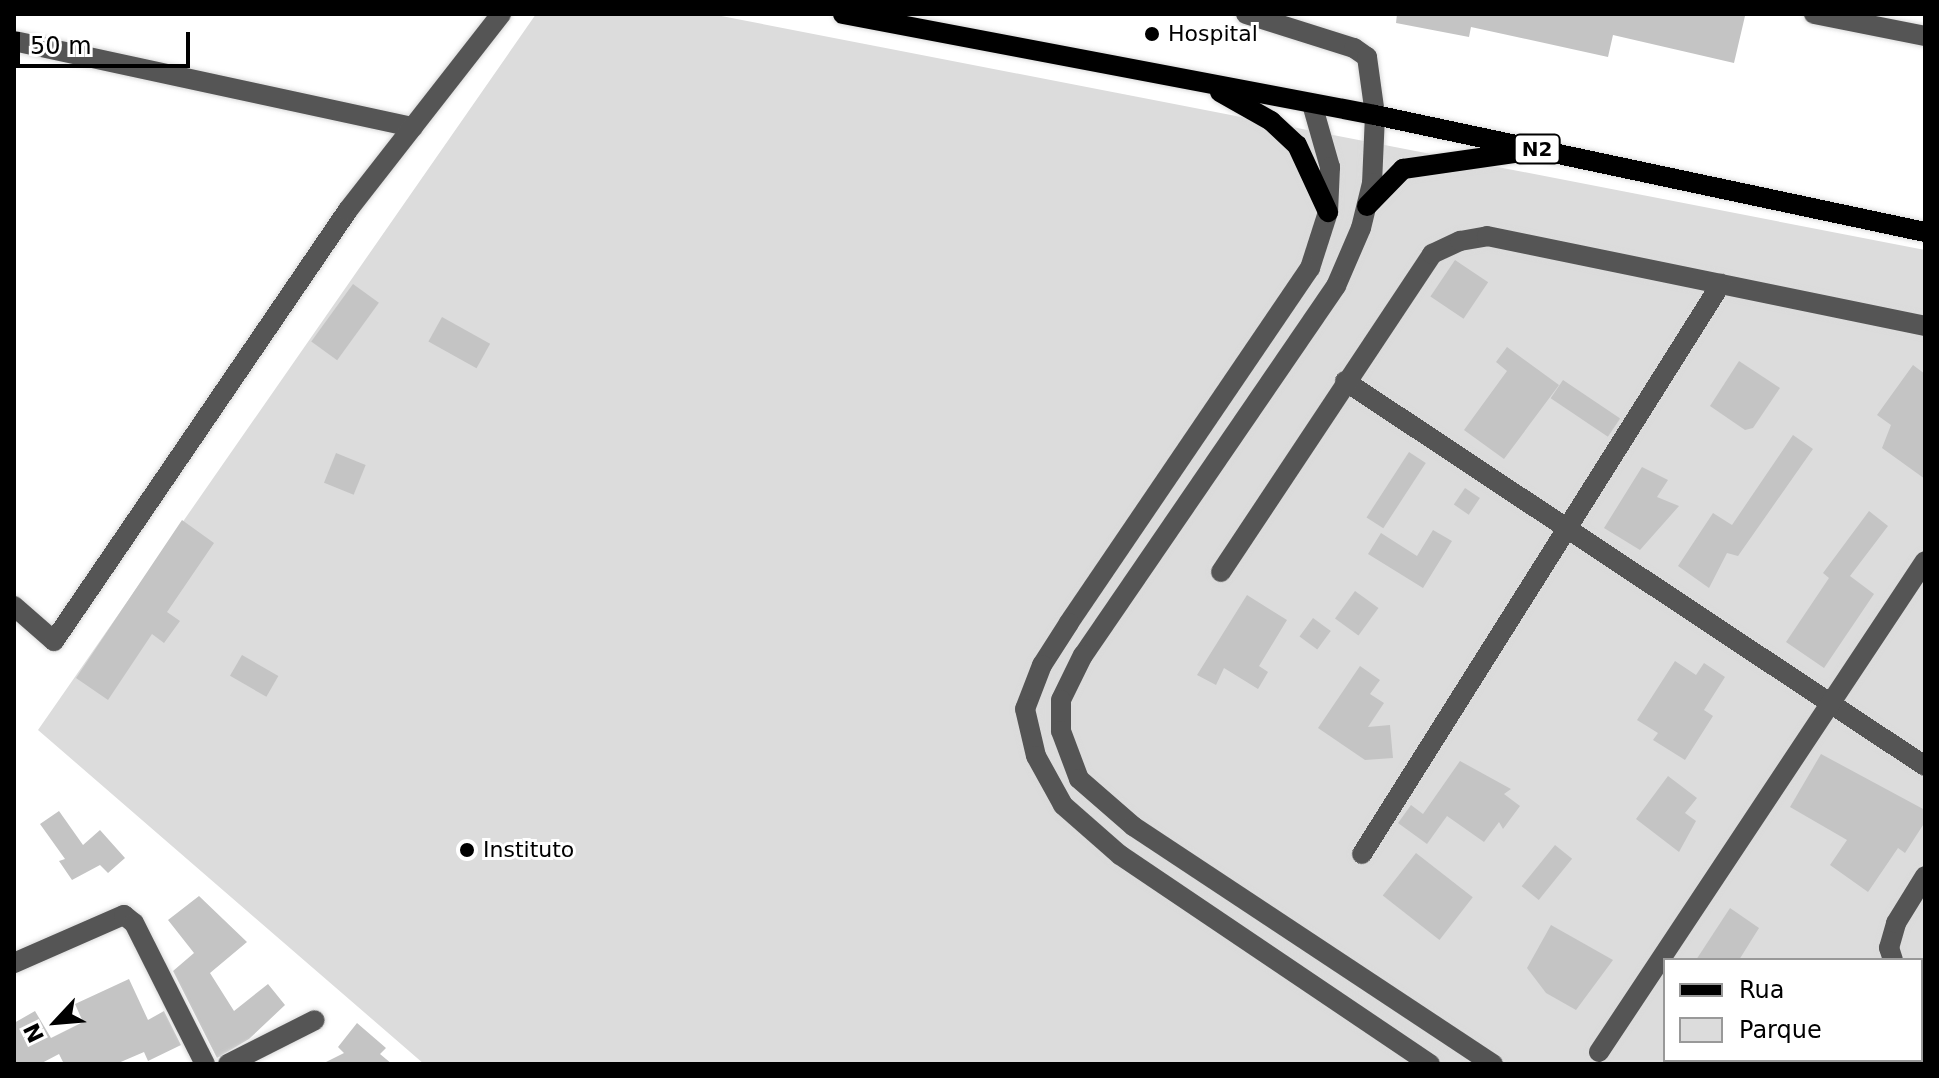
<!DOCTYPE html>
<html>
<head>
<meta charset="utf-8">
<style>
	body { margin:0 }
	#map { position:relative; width:1939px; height:1078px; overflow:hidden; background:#fff; font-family:"DejaVu Sans",sans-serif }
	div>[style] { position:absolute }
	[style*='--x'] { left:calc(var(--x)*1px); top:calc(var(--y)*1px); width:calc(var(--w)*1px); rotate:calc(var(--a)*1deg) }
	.green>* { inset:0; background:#dcdcdc }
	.building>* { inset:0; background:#c4c4c4; transform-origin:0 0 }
	.roads { filter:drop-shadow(0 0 2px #dbdbdb) drop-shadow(0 0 2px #dbdbdb) }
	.minor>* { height:20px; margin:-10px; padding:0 10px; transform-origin:10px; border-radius:10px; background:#555 }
	.major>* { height:20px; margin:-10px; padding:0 10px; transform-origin:10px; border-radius:10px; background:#000 }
	.dots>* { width:22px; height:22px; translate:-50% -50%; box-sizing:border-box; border:4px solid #fff; border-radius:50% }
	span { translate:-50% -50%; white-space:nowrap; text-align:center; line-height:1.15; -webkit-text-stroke:6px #fff; paint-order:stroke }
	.shield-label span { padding:2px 6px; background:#fff; border:2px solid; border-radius:6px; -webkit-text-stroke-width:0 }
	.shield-label { font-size:20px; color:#000; font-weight:700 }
	.poi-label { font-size:22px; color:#000 }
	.left { translate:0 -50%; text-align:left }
	.frame { position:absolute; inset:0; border:16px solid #000; pointer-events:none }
	.legend { position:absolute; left:1663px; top:958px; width:260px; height:104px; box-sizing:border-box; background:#fff; border:2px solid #999; margin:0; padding:10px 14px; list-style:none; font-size:24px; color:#000 }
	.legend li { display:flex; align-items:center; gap:16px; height:40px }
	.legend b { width:40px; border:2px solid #999 }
	.north { position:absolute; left:16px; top:982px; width:80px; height:80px; -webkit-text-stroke:6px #fff; paint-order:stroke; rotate:244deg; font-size:22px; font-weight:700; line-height:32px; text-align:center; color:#000 }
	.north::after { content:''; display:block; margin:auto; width:28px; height:36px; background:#000; clip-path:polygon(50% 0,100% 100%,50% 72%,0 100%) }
	.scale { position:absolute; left:16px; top:32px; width:174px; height:36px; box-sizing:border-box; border:4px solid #000; border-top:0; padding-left:10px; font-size:24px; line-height:28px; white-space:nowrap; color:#000; -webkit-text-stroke:6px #fff; paint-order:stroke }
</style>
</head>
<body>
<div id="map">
	<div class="green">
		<i style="clip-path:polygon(evenodd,536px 14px,711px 14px,1925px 250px,1925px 1064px,424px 1064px,38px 730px,536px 14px,1665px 960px,1921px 960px,1921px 1060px,1665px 1060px,1665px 960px)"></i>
	</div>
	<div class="building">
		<i style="clip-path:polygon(1397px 14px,1735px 14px,1745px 16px,1734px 63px,1613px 35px,1608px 57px,1471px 27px,1469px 37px,1396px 23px)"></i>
		<i style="left:1455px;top:260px;width:40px;height:44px;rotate:34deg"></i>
		<i style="left:353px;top:284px;width:32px;height:71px;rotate:36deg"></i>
		<i style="left:442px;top:317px;width:55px;height:28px;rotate:29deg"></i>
		<i style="clip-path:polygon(1507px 347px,1559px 385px,1504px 459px,1464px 430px,1507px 371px,1496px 362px)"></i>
		<i style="clip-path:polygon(1739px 361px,1780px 388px,1753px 428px,1745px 430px,1710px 406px)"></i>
		<i style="clip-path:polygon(1913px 365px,1925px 374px,1925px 479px,1882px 448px,1891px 425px,1877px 415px)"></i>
		<i style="left:1563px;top:380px;width:69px;height:22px;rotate:34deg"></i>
		<i style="clip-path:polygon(1793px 435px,1813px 449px,1738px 556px,1727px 553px,1709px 588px,1678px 566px,1713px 513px,1732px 525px)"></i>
		<i style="left:1409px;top:452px;width:20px;height:78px;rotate:33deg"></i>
		<i style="left:336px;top:453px;width:32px;height:32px;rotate:22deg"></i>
		<i style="clip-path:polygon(1642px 467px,1668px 480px,1657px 497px,1679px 506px,1640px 550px,1604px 528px)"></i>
		<i style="left:1465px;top:488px;width:18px;height:20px;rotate:34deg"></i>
		<i style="clip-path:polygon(1869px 511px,1888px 526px,1850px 576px,1874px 594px,1824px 668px,1786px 642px,1829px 578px,1823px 573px)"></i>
		<i style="clip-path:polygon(182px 520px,214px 543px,167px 612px,180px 621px,164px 643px,152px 634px,108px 700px,76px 678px)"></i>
		<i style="clip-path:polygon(1433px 530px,1452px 541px,1423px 588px,1368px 554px,1381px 533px,1417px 556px)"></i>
		<i style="left:1355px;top:591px;width:29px;height:34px;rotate:36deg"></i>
		<i style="clip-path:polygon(1247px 595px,1287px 620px,1259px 666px,1268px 672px,1258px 689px,1224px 668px,1216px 685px,1197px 675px)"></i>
		<i style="left:1313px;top:618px;width:22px;height:23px;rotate:36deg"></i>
		<i style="left:242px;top:655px;width:42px;height:24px;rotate:30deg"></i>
		<i style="clip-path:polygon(1675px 661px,1696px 675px,1704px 663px,1725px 677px,1704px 710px,1713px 716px,1685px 760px,1653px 740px,1658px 733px,1637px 720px)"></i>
		<i style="clip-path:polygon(1360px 666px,1380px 680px,1370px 694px,1384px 703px,1368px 727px,1390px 725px,1393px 758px,1365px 760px,1318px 728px)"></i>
		<i style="clip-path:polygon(1821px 754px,1925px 810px,1925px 822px,1905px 853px,1898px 848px,1868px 892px,1830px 865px,1847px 840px,1790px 807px)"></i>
		<i style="clip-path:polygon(1460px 761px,1511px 789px,1504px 794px,1520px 806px,1503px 829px,1499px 822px,1484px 842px,1447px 816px,1427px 844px,1398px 823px,1411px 805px,1423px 814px)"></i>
		<i style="clip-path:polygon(1668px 776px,1697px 798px,1685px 813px,1696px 821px,1679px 852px,1636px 819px)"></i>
		<i style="clip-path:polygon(59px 811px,83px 845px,100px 830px,125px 858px,108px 873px,100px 865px,72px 880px,59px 861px,65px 859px,40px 824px)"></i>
		<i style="left:1555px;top:845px;width:22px;height:53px;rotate:39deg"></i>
		<i style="left:1416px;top:853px;width:72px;height:54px;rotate:38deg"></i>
		<i style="clip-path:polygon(199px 896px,247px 942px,210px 973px,234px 1011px,268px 984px,285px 1005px,249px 1039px,217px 1058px,173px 971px,194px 953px,168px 920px)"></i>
		<i style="clip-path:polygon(1730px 908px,1759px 928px,1739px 960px,1696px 960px)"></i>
		<i style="clip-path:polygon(1551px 925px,1613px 960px,1576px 1010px,1546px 993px,1527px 968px)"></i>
		<i style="clip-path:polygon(129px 979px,148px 1020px,164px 1011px,181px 1045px,148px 1061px,144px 1052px,116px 1064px,64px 1064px,59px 1054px,40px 1064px,14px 1064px,14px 1023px,35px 1011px,51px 1038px,83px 1022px,75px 1004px)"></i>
		<i style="clip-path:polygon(357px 1023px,386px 1048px,380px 1054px,392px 1064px,322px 1064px,344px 1053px,338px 1047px)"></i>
	</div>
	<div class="roads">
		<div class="minor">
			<i style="--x:1246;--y:14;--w:113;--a:17.5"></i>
			<i style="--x:1354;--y:48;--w:16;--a:35"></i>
			<i style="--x:1367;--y:57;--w:59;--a:82.1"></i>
			<i style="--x:1375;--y:115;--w:68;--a:92.5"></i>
			<i style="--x:1372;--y:183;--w:46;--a:103.7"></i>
			<i style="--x:1361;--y:228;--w:63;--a:113.3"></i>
			<i style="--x:1336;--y:286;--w:447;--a:124.4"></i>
			<i style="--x:1083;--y:655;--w:50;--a:116.1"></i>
			<i style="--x:1061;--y:700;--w:31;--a:90"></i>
			<i style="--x:1061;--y:731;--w:51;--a:69.4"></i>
			<i style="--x:1079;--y:779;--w:72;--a:41"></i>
			<i style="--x:1133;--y:826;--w:432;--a:33.5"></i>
			<i style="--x:1814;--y:14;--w:113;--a:11.2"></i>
			<i style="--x:14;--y:41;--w:408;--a:12.2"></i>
			<i style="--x:1312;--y:104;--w:66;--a:74.1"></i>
			<i style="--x:1330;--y:167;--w:45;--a:92.5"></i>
			<i style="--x:1328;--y:212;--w:59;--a:107.8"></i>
			<i style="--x:1310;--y:268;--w:429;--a:124.2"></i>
			<i style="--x:1069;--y:623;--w:50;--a:122.7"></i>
			<i style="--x:1042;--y:665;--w:47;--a:111.1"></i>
			<i style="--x:1025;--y:709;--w:48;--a:76.8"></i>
			<i style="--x:1036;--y:756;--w:56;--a:61.1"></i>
			<i style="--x:1063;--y:805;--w:76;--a:41.3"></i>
			<i style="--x:1120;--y:855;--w:374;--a:34"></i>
			<i style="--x:1345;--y:381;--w:696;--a:33.58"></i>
			<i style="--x:1221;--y:572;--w:382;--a:-56.4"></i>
			<i style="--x:1432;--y:254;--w:31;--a:-25"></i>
			<i style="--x:1460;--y:241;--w:27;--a:-10"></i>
			<i style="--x:1487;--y:236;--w:447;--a:11.6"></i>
			<i style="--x:14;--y:606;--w:53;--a:41.2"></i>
			<i style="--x:54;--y:641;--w:522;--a:-55.7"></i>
			<i style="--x:348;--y:210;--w:249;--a:-52"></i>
			<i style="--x:1362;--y:854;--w:674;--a:-57.8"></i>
			<i style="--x:1893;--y:960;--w:13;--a:-108"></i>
			<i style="--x:1889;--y:948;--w:26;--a:-74"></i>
			<i style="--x:1896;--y:923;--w:55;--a:-58.3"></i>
			<i style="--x:14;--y:963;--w:120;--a:-23.6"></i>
			<i style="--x:124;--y:915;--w:13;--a:39"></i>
			<i style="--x:134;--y:923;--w:158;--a:63.3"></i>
			<i style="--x:1921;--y:992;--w:6;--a:45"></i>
			<i style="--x:1599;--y:1052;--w:589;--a:-56.42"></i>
			<i style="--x:228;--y:1064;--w:97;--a:-26.8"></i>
		</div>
		<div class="major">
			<i style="--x:843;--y:14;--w:542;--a:10.75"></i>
			<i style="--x:1375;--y:115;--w:562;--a:12.01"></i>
			<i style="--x:1220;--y:92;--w:59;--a:29.6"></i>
			<i style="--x:1271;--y:121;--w:35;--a:43"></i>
			<i style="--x:1297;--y:145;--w:74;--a:65.2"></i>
			<i style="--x:1367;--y:206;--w:52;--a:-45.8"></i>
			<i style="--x:1403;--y:169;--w:119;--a:-8.2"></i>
		</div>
	</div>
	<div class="dots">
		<i style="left:1152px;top:34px;background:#000"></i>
		<i style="left:467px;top:850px;background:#000"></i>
	</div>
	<div class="shield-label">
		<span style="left:1537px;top:149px">N2</span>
	</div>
	<div class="poi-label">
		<span class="left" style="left:1168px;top:34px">Hospital</span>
		<span class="left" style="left:483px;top:850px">Instituto</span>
	</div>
	<div class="frame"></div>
	<ul class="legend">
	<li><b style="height:10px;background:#000"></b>Rua</li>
	<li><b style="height:22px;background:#dcdcdc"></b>Parque</li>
	</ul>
	<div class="north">N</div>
	<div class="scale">50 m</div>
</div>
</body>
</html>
